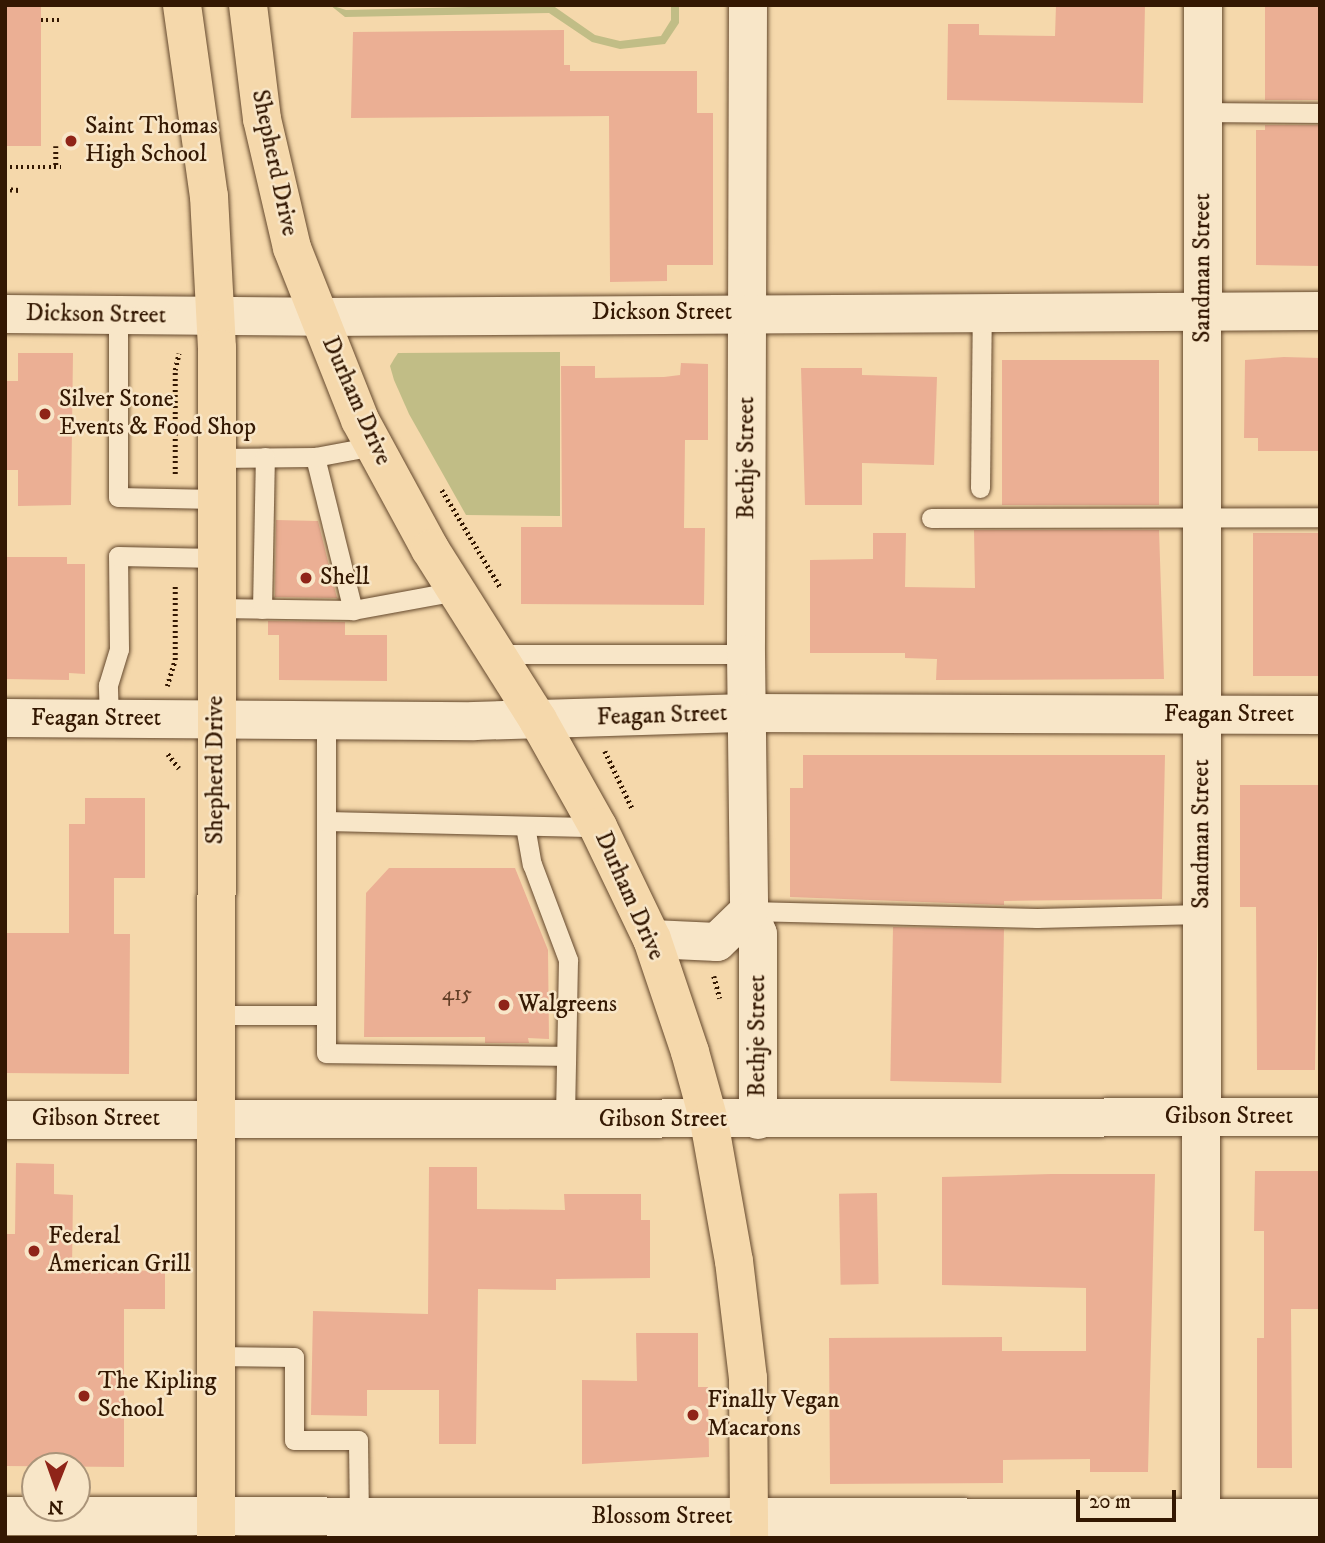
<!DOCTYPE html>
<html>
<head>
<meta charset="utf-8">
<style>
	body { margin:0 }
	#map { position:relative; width:1325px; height:1543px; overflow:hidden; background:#f5d8ab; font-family:"IM FELL DW Pica",serif }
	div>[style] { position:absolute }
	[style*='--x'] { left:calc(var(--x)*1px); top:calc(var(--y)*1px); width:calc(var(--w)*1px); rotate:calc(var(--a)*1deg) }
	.green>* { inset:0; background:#c1bd86 }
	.building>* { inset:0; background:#ebaf94; transform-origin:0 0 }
	.path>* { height:4.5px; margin-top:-2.25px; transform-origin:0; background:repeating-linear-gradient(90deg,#341802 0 2px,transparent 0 5.5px) }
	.roads { filter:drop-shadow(0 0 2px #64482c) drop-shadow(0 0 2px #64482c) }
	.lane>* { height:19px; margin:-9.5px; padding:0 9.5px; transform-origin:9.5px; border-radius:9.5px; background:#f8e6c8 }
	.street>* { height:38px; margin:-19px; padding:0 19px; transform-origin:19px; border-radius:19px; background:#f8e6c8 }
	.secondary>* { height:38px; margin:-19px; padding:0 19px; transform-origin:19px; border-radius:19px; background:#f8e6c8 }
	.primary>* { height:38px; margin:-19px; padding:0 19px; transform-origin:19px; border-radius:19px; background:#f5d8ab }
	.dots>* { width:19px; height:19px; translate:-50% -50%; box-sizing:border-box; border:4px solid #f8e6c8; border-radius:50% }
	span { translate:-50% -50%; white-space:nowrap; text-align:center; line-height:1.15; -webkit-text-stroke:5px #f8e6c8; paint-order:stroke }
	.number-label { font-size:21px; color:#623e26 }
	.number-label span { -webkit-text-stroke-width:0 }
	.poi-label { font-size:24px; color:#341802 }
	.left { translate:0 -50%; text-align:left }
	.street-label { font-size:24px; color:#341802 }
	.frame { position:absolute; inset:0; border:7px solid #341802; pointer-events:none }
	.north { position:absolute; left:21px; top:1452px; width:70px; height:70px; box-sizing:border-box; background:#f8e6c8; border:2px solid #aa9479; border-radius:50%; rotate:181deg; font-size:19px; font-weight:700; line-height:28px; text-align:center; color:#341802 }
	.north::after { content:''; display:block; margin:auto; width:24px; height:32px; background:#8f2418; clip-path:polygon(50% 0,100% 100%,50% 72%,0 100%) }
	.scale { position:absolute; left:1076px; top:1490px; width:100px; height:32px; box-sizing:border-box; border:4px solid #341802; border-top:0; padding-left:9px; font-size:21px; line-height:24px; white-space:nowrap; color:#341802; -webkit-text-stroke:5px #f8e6c8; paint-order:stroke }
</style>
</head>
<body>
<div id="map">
	<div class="green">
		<i style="clip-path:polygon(330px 5px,346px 10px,552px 5px,595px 35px,620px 41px,661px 36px,671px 20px,671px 5px,679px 5px,679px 23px,665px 44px,620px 49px,592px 42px,549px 13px,345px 17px)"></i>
		<i style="clip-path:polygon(560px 352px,560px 516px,466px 515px,409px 414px,394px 380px,390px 366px,394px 359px,398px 353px)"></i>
	</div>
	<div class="building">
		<i style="left:5px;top:5px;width:36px;height:141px"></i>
		<i style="clip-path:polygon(1056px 5px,1145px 5px,1143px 103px,947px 100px,948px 24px,979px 24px,979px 35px,1055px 36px)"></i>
		<i style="left:1265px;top:5px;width:55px;height:95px"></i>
		<i style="clip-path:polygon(564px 30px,564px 65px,570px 65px,570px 71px,697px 71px,697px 113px,713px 113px,713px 265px,667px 265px,667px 281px,610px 282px,609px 116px,351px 118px,353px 32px)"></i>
		<i style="clip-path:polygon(1265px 125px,1320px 125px,1320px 266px,1256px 265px,1256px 130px,1265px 130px)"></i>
		<i style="clip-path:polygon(18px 353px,73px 353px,71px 505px,18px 506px,18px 470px,5px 470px,5px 381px,18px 381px)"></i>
		<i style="clip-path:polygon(1284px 357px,1320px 358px,1320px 451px,1258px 451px,1258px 438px,1244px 438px,1245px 360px)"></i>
		<i style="left:1159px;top:360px;width:145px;height:157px;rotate:90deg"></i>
		<i style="clip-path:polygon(681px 363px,708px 364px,708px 440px,685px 440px,684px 528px,705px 528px,704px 605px,521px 604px,521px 527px,562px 527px,561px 366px,595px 366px,595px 378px,664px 377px,680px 375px)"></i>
		<i style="clip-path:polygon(801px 368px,862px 368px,862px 375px,937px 377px,934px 465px,862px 463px,862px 505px,805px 505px)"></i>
		<i style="clip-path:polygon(276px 520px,318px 521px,337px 598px,275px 597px)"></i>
		<i style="clip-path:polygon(974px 530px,1159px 530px,1164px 679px,936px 680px,937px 659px,905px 658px,905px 653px,810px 653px,810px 560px,873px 559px,873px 533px,906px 533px,905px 587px,975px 588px)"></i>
		<i style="left:1253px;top:533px;width:67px;height:143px"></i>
		<i style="clip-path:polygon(6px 557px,67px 557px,67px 564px,85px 564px,85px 674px,69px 673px,69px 680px,5px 679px)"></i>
		<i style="clip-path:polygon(268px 621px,345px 622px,345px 635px,387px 635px,387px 681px,279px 680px,279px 635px,268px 635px)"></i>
		<i style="clip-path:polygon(803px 755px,1165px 755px,1162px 899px,1004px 901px,1004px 905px,790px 897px,790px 788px,803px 788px)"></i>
		<i style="clip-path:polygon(1240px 785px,1320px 785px,1315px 1070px,1257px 1070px,1256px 907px,1240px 907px)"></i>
		<i style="clip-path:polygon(85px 798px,145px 798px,145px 878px,114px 878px,114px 934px,130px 934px,129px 1074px,5px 1073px,5px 933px,69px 933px,69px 824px,85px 824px)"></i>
		<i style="clip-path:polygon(389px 868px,515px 868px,548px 950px,549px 1039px,528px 1038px,529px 1043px,485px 1043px,485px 1037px,364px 1037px,366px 893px)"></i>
		<i style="left:893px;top:927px;width:111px;height:154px;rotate:1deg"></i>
		<i style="clip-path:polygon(16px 1163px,54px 1164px,54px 1194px,73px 1195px,72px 1269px,165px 1271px,165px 1309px,124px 1309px,124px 1467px,5px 1466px,5px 1234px,15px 1234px)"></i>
		<i style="clip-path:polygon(429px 1167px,477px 1167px,477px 1209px,565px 1210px,564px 1194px,641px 1194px,641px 1220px,650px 1220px,650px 1278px,556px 1279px,556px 1290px,478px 1289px,476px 1444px,439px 1444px,439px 1390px,367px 1390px,367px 1416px,311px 1415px,313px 1311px,428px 1314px)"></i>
		<i style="clip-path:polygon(1255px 1171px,1320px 1171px,1320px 1309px,1291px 1309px,1292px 1468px,1257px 1468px,1257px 1338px,1264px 1338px,1264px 1231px,1254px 1231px)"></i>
		<i style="clip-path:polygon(1051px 1174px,1155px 1174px,1148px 1472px,1090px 1472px,1090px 1459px,1003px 1460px,1003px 1483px,830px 1484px,829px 1338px,1002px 1337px,1002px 1351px,1086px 1351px,1086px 1288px,942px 1285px,942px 1177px)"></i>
		<i style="left:877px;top:1193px;width:91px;height:38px;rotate:89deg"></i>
		<i style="clip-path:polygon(636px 1333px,698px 1333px,698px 1387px,708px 1387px,709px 1457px,582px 1464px,582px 1380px,637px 1381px)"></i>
	</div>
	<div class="path">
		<i style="--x:41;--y:20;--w:20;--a:0"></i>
		<i style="--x:56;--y:146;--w:21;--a:90"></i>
		<i style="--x:5;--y:167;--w:56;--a:0"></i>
		<i style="--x:5;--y:189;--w:14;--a:4"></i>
		<i style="--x:175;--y:474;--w:104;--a:-90"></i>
		<i style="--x:175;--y:370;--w:17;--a:-77"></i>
		<i style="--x:442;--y:490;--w:114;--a:59"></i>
		<i style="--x:167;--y:686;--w:27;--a:-73"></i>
		<i style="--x:175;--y:660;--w:76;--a:-90"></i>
		<i style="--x:605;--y:751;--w:65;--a:64.6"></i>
		<i style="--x:168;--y:754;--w:18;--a:52"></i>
		<i style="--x:714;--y:976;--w:23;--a:75"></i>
	</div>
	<div class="roads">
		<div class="lane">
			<i style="--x:1203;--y:112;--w:117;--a:0.5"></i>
			<i style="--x:118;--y:315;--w:182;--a:90"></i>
			<i style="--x:118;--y:497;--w:98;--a:1.2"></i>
			<i style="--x:315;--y:457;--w:158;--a:76.1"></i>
			<i style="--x:217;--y:458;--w:98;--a:-0.6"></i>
			<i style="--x:315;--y:457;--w:60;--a:-10.6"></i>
			<i style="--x:980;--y:488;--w:178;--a:-89.4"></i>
			<i style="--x:931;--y:518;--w:389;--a:-0.1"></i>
			<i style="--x:217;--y:608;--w:136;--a:0.8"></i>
			<i style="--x:353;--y:610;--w:106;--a:-10.4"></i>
			<i style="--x:262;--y:609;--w:152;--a:-88.9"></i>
			<i style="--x:496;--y:654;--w:250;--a:0"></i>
			<i style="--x:109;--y:718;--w:33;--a:-92"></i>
			<i style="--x:108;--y:685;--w:38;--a:-73"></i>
			<i style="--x:119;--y:649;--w:93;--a:-90.6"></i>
			<i style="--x:118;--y:556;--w:99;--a:1.2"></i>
			<i style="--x:326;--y:720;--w:333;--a:90"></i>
			<i style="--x:326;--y:1053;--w:240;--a:0.7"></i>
			<i style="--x:326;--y:821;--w:272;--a:1.3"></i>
			<i style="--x:525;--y:826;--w:39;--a:80"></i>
			<i style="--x:532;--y:864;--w:103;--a:69.4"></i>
			<i style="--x:568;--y:960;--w:159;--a:91.1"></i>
			<i style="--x:749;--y:911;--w:288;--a:1.4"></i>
			<i style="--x:1037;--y:918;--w:165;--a:-1.4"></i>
			<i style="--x:216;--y:1015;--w:110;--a:0"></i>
			<i style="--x:215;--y:1356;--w:79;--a:0.7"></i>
			<i style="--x:294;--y:1357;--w:83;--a:90"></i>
			<i style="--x:294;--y:1440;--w:64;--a:0"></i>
			<i style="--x:358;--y:1440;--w:77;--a:89.3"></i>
		</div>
		<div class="street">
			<i style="--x:748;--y:5;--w:649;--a:90.18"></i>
			<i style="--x:746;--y:654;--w:257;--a:89.3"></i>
			<i style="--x:749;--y:911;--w:25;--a:69"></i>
			<i style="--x:758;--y:934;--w:186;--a:90"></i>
			<i style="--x:5;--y:314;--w:314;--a:0.5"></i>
			<i style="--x:319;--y:317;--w:1001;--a:-0.34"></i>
			<i style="--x:652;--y:939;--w:65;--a:2.6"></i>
			<i style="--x:717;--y:942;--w:45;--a:-44.1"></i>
			<i style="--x:5;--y:1120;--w:1315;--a:-0.13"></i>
			<i style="--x:5;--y:1516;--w:1315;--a:0.09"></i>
			<i style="--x:1201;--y:1538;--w:1533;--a:-89.93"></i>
		</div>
		<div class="secondary">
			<i style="--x:5;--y:718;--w:469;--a:0.4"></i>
			<i style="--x:474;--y:721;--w:274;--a:-1.7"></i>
			<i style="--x:748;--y:713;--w:572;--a:0.2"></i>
		</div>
		<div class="primary">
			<i style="--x:182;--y:5;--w:193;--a:82"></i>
			<i style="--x:209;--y:196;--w:152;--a:87"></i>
			<i style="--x:217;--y:348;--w:1190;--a:90.05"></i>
			<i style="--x:248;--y:5;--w:115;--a:83"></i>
			<i style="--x:262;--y:119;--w:132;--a:76.9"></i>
			<i style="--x:292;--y:248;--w:185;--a:68.4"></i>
			<i style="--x:360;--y:420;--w:147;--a:61.5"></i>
			<i style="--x:430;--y:549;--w:202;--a:57.7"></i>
			<i style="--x:538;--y:720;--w:123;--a:60.7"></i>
			<i style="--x:598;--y:827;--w:124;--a:64.3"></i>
			<i style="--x:652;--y:939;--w:119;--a:71.4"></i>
			<i style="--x:690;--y:1052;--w:72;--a:74.6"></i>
			<i style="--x:709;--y:1121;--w:142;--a:79.9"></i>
			<i style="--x:734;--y:1261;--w:118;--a:83.2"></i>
			<i style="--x:748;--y:1378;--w:160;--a:89.6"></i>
		</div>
	</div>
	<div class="dots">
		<i style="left:71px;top:141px;background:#8f2418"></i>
		<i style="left:45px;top:414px;background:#8f2418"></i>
		<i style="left:306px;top:578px;background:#8f2418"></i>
		<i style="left:504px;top:1005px;background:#8f2418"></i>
		<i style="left:34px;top:1251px;background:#8f2418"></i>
		<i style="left:84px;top:1396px;background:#8f2418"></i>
		<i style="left:693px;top:1415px;background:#8f2418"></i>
	</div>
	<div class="number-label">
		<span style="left:457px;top:994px">415</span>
	</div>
	<div class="poi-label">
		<span class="left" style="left:85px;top:141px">Saint Thomas<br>High School</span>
		<span class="left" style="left:59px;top:414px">Silver Stone<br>Events &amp; Food Shop</span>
		<span class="left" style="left:320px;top:578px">Shell</span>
		<span class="left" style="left:518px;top:1005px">Walgreens</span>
		<span class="left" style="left:48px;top:1251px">Federal<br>American Grill</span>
		<span class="left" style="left:98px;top:1396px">The Kipling<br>School</span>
		<span class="left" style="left:707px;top:1415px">Finally Vegan<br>Macarons</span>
	</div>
	<div class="street-label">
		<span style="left:274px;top:163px;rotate:78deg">Shepherd Drive</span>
		<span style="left:1203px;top:268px;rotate:-90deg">Sandman Street</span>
		<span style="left:662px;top:313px">Dickson Street</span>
		<span style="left:96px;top:315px;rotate:1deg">Dickson Street</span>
		<span style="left:356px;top:401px;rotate:66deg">Durham Drive</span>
		<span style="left:747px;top:458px;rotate:-90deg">Bethje Street</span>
		<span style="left:1229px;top:715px">Feagan Street</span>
		<span style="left:662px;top:716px;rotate:-2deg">Feagan Street</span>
		<span style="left:96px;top:719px">Feagan Street</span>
		<span style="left:216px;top:770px;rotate:-90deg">Shepherd Drive</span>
		<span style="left:1202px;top:834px;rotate:-90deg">Sandman Street</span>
		<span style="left:629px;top:896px;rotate:66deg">Durham Drive</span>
		<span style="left:758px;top:1036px;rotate:-90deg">Bethje Street</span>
		<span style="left:1229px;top:1117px">Gibson Street</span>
		<span style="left:96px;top:1119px">Gibson Street</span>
		<span style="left:663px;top:1120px">Gibson Street</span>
		<span style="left:662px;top:1517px">Blossom Street</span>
	</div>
	<div class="frame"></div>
	<div class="north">N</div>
	<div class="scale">20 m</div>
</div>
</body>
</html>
